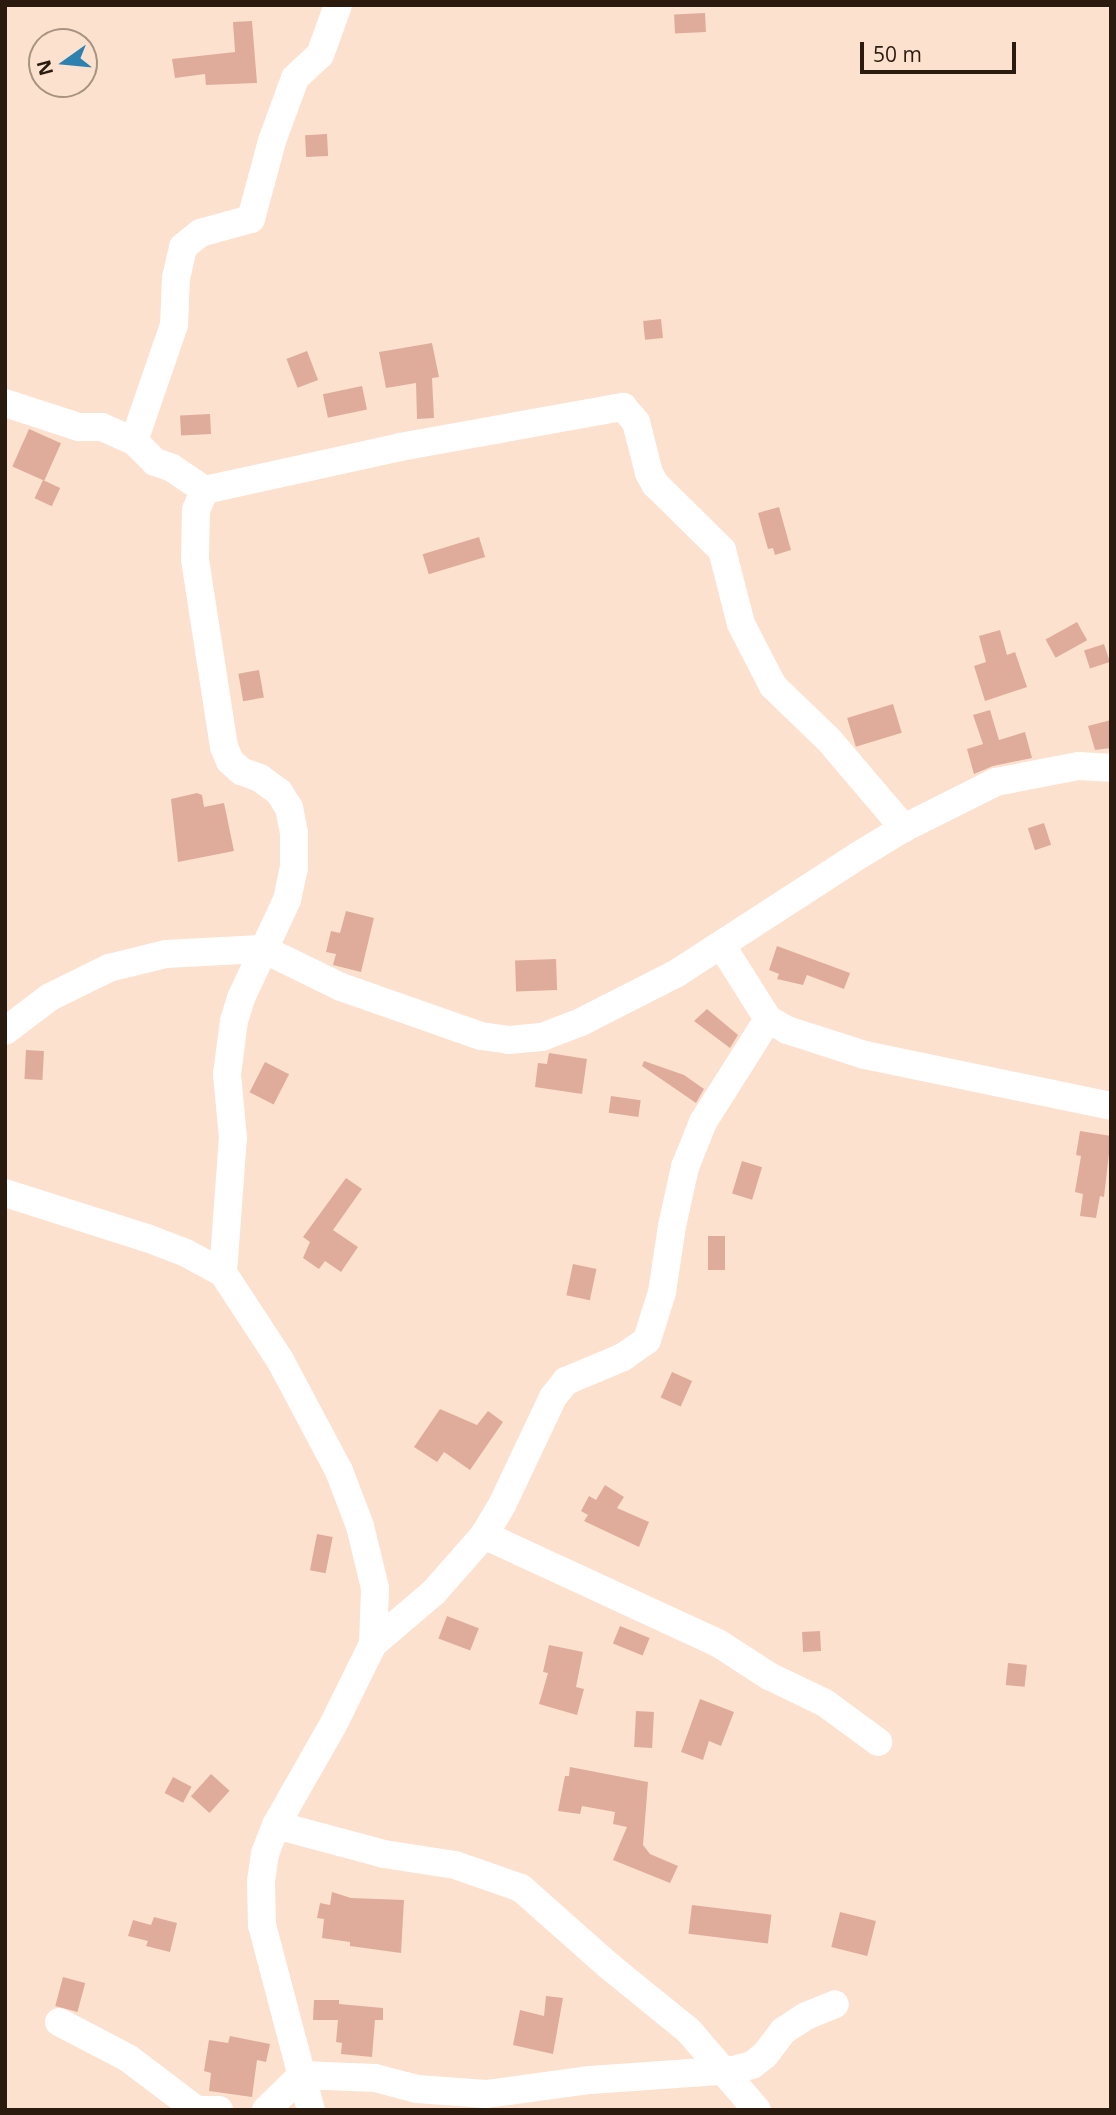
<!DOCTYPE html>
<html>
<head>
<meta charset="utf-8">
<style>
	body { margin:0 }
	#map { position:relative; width:1116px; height:2115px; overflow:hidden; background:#fce1ce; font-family:"Open Sans",sans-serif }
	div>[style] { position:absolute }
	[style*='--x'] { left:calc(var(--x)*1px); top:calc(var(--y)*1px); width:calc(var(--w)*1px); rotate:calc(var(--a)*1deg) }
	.building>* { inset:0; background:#dfac9c; transform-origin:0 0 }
	.minor>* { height:28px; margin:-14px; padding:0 14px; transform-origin:14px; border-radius:14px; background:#fff }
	span { translate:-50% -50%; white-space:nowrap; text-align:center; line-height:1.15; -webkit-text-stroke:5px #fce1ce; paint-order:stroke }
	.frame { position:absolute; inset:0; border:7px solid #2b1b0f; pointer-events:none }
	.north { position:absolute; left:28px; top:28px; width:70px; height:70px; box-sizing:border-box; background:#fce1ce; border:2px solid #a89282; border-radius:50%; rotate:255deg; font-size:19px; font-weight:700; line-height:28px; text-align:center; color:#2b1b0f }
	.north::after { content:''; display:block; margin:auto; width:24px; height:32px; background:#2c81b0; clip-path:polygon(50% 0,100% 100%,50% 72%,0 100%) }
	.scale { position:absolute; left:860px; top:42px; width:156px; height:32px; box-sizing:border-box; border:4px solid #2b1b0f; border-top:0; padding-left:9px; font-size:21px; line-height:24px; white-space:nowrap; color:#2b1b0f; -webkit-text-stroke:5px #fce1ce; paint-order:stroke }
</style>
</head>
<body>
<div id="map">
	<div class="building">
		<i style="left:705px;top:13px;width:19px;height:31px;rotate:87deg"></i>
		<i style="clip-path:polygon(252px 21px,257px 83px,206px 85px,205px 74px,175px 78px,172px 59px,235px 52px,233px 22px)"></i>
		<i style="left:327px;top:134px;width:22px;height:22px;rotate:87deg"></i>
		<i style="left:661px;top:319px;width:19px;height:18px;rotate:84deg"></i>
		<i style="clip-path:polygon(432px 343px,439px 377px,432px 378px,434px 418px,417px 419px,416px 383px,386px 388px,379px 352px)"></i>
		<i style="left:307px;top:351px;width:31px;height:22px;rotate:69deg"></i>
		<i style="left:362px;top:386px;width:24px;height:40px;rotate:78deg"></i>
		<i style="left:210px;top:414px;width:20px;height:30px;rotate:87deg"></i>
		<i style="left:29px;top:429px;width:35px;height:41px;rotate:24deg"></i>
		<i style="left:43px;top:480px;width:19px;height:20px;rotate:25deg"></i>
		<i style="clip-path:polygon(779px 507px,791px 550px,775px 555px,773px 548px,768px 549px,758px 513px)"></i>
		<i style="left:479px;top:537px;width:21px;height:59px;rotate:73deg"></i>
		<i style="left:1077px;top:622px;width:21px;height:36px;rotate:61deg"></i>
		<i style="clip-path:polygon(1000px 630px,1007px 655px,1015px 652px,1027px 687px,985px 701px,974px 666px,986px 662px,979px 636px)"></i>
		<i style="left:1104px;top:644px;width:19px;height:21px;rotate:72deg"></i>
		<i style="left:259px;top:670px;width:28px;height:21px;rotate:80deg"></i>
		<i style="left:893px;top:704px;width:30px;height:48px;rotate:73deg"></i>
		<i style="clip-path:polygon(990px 710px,999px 740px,1025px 732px,1032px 758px,993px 766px,974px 774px,967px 749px,983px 744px,973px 715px)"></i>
		<i style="clip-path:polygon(1111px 720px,1111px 748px,1095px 750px,1088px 726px)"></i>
		<i style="clip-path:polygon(197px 793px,202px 795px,204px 807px,224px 803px,234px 851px,178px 862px,171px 799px)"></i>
		<i style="left:1044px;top:823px;width:23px;height:17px;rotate:72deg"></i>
		<i style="clip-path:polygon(346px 911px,374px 918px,361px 972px,333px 965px,336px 954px,326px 952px,331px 931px,340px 933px)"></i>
		<i style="clip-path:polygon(777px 946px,850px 973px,844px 989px,807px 975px,803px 985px,777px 979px,779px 974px,769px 970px)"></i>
		<i style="left:556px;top:959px;width:31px;height:41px;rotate:88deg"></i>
		<i style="clip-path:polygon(707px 1009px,738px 1035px,730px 1048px,694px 1021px)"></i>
		<i style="left:26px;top:1050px;width:18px;height:29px;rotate:3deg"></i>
		<i style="clip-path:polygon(549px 1053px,587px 1059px,582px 1094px,535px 1087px,538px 1063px,547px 1064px)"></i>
		<i style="clip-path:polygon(644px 1061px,684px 1075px,704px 1089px,696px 1103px,642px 1066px)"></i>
		<i style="left:265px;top:1062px;width:27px;height:34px;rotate:27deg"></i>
		<i style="left:611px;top:1096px;width:30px;height:17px;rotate:8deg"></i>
		<i style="clip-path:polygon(1080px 1131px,1111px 1136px,1104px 1197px,1100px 1196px,1096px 1218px,1080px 1216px,1083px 1194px,1075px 1192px,1081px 1156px,1076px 1155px)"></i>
		<i style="left:742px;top:1161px;width:21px;height:34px;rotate:17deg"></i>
		<i style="clip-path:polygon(346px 1178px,362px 1189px,333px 1230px,358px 1247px,341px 1272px,325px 1261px,319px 1269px,303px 1258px,310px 1242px,303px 1237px)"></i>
		<i style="left:708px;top:1236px;width:17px;height:34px"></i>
		<i style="left:573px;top:1264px;width:24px;height:32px;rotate:12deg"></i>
		<i style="left:672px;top:1372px;width:22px;height:28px;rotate:24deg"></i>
		<i style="clip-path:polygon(440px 1409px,477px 1425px,488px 1411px,503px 1422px,470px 1470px,444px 1452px,437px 1462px,414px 1447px)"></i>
		<i style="clip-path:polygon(605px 1485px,624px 1497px,617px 1508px,649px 1522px,639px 1547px,584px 1521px,588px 1515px,581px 1511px,589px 1496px,596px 1500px)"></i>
		<i style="left:317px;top:1534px;width:16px;height:37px;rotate:11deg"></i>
		<i style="left:447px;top:1616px;width:34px;height:24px;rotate:21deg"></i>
		<i style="left:620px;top:1626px;width:32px;height:19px;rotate:22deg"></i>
		<i style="left:820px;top:1631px;width:20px;height:18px;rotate:87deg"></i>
		<i style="clip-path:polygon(549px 1645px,583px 1652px,576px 1687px,584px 1689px,577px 1715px,539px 1704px,548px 1673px,543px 1672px)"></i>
		<i style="left:1008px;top:1663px;width:19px;height:22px;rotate:6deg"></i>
		<i style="clip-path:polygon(700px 1699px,734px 1712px,721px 1746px,709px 1741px,703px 1760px,681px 1752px)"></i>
		<i style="left:636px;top:1711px;width:18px;height:36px;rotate:3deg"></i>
		<i style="clip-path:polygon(570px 1767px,648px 1782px,643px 1845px,650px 1854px,678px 1866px,670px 1883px,613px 1860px,627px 1827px,613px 1824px,615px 1812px,582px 1806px,580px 1814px,558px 1811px,565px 1776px,569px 1776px)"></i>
		<i style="left:211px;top:1774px;width:25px;height:30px;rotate:42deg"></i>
		<i style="left:173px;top:1777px;width:21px;height:18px;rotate:28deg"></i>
		<i style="clip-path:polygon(332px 1892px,351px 1898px,404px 1900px,401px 1953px,350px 1946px,350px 1942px,322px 1938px,324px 1919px,317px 1918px,320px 1903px,330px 1905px)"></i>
		<i style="left:692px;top:1905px;width:80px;height:29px;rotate:7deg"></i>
		<i style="left:840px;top:1912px;width:37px;height:36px;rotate:14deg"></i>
		<i style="clip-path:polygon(154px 1917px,177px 1923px,170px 1952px,146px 1946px,148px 1941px,128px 1936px,133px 1920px,151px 1925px)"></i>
		<i style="left:63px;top:1977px;width:23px;height:30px;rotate:15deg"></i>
		<i style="clip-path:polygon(546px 1996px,563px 1998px,553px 2054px,513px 2045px,520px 2010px,544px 2016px)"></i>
		<i style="clip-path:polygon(314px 2000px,339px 2000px,339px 2004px,383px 2008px,383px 2020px,375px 2020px,372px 2057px,341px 2054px,342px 2043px,336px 2042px,338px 2020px,313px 2020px)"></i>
		<i style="clip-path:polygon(230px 2036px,270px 2044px,266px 2062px,257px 2060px,252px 2097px,209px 2091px,211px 2073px,204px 2071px,209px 2040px,228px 2043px)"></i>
	</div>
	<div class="minor">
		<i style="--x:5;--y:403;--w:78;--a:18"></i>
		<i style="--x:79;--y:427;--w:23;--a:0"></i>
		<i style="--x:102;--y:427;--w:35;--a:24"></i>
		<i style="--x:134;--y:441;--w:30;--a:45"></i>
		<i style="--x:155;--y:462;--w:18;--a:19"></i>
		<i style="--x:172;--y:468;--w:40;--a:34"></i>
		<i style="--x:134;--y:441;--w:123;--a:-71"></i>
		<i style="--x:174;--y:325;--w:47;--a:-87.6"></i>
		<i style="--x:176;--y:278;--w:32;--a:-77"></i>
		<i style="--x:183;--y:247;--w:22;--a:-39"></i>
		<i style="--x:200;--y:233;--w:53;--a:-15.4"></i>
		<i style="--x:251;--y:219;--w:81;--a:-74.9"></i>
		<i style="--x:272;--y:141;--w:67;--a:-69.9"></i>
		<i style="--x:295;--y:78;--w:34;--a:-43"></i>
		<i style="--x:320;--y:55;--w:53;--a:-70.2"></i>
		<i style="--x:722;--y:946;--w:86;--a:57.8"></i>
		<i style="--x:768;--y:1019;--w:22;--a:30"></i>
		<i style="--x:787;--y:1030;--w:82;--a:17.8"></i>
		<i style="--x:865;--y:1055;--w:251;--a:11.7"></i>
		<i style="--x:5;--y:1031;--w:56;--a:-37.1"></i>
		<i style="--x:50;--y:997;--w:66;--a:-26.2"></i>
		<i style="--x:109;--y:968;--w:59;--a:-13.8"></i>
		<i style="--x:166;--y:954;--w:97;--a:-3"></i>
		<i style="--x:263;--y:949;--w:87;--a:26"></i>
		<i style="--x:341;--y:987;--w:148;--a:19.3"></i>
		<i style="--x:481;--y:1036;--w:27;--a:8"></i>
		<i style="--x:508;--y:1040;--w:34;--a:-5"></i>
		<i style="--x:542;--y:1037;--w:42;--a:-21"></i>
		<i style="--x:581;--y:1022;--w:108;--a:-27"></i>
		<i style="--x:677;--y:973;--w:213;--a:-32.9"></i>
		<i style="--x:856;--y:857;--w:56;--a:-31.1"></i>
		<i style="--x:904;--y:828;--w:103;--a:-26.6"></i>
		<i style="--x:996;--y:782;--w:84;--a:-11"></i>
		<i style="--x:1078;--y:766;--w:33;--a:3"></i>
		<i style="--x:5;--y:1193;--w:149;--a:17.6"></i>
		<i style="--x:147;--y:1238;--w:42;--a:21"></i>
		<i style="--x:186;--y:1253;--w:42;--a:28.4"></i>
		<i style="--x:223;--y:1273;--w:104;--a:56.8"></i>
		<i style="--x:280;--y:1360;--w:126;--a:62"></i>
		<i style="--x:339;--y:1471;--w:59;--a:69.1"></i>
		<i style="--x:360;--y:1526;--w:64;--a:76.4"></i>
		<i style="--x:375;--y:1588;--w:56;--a:92"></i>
		<i style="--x:373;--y:1644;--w:90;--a:116.3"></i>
		<i style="--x:333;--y:1725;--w:115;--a:119.7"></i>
		<i style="--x:276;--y:1825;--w:30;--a:111"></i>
		<i style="--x:265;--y:1853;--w:29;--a:98"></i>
		<i style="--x:261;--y:1882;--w:43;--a:88.7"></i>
		<i style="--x:262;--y:1925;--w:191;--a:75.2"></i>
		<i style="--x:223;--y:1273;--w:135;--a:-85.8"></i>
		<i style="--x:233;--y:1138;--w:64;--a:-95.4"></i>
		<i style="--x:227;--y:1074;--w:53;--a:-82.5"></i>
		<i style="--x:234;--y:1021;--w:24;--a:-73"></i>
		<i style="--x:241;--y:998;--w:108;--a:-64.9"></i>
		<i style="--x:287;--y:900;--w:33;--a:-78"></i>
		<i style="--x:294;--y:868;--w:35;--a:-90"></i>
		<i style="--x:294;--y:833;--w:25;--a:-101"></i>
		<i style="--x:289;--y:808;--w:19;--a:-122"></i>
		<i style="--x:279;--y:792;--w:24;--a:-144"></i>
		<i style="--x:260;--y:778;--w:20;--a:-160"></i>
		<i style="--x:241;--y:771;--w:15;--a:-138"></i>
		<i style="--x:230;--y:761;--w:15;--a:-113"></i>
		<i style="--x:224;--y:747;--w:189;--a:-98.8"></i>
		<i style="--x:195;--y:560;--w:50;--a:-88.9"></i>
		<i style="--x:196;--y:510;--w:22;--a:-66"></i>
		<i style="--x:205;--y:490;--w:200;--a:-12.4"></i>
		<i style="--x:400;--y:447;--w:227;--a:-10.2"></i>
		<i style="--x:623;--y:407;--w:20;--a:49"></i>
		<i style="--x:636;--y:422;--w:53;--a:75.7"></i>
		<i style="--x:649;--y:473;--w:13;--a:61"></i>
		<i style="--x:655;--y:484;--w:94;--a:44.6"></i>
		<i style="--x:722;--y:550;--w:76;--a:75.6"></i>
		<i style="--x:741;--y:624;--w:70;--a:62.7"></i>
		<i style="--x:773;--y:686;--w:78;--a:44"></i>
		<i style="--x:829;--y:740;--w:116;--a:49.6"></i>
		<i style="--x:484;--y:1535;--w:258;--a:24.8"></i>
		<i style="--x:718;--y:1643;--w:61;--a:32.9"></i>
		<i style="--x:769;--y:1676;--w:62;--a:25.7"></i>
		<i style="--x:825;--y:1703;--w:66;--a:36.3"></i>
		<i style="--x:373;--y:1644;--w:80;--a:-40.4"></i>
		<i style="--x:434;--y:1592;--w:76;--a:-48.7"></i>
		<i style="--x:484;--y:1535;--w:35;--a:-59"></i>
		<i style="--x:502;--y:1505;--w:119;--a:-64.7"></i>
		<i style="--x:553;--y:1397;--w:21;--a:-51"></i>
		<i style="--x:566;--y:1381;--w:62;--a:-22.8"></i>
		<i style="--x:623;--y:1357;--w:29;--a:-35"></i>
		<i style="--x:647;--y:1340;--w:50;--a:-72.6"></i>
		<i style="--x:662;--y:1292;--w:67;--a:-81.4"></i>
		<i style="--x:672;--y:1226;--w:60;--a:-77.6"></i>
		<i style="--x:685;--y:1167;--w:48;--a:-68.2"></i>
		<i style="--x:703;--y:1122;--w:122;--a:-57.7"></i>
		<i style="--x:276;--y:1825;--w:112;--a:15"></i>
		<i style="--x:384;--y:1854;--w:72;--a:8.8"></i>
		<i style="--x:455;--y:1865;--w:70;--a:19.2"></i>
		<i style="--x:521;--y:1888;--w:118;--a:41.6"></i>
		<i style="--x:609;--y:1966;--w:103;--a:39.1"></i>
		<i style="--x:689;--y:2031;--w:104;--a:49.3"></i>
		<i style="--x:59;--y:2022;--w:78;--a:27.6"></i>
		<i style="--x:128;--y:2058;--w:83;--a:37.1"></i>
		<i style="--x:189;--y:2110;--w:30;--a:0"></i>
		<i style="--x:266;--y:2110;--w:50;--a:-44.2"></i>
		<i style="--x:302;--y:2075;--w:73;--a:2.4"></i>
		<i style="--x:375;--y:2078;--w:43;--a:14.7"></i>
		<i style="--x:417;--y:2089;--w:69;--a:4.1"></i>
		<i style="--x:486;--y:2094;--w:105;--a:-7.7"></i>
		<i style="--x:590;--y:2080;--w:144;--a:-4"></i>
		<i style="--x:734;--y:2070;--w:19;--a:-16"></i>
		<i style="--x:752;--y:2065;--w:16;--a:-38"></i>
		<i style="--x:765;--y:2055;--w:30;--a:-53"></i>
		<i style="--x:783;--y:2031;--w:27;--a:-33"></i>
		<i style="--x:806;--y:2016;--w:31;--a:-22"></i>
	</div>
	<div class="frame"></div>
	<div class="north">N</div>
	<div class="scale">50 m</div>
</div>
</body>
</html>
